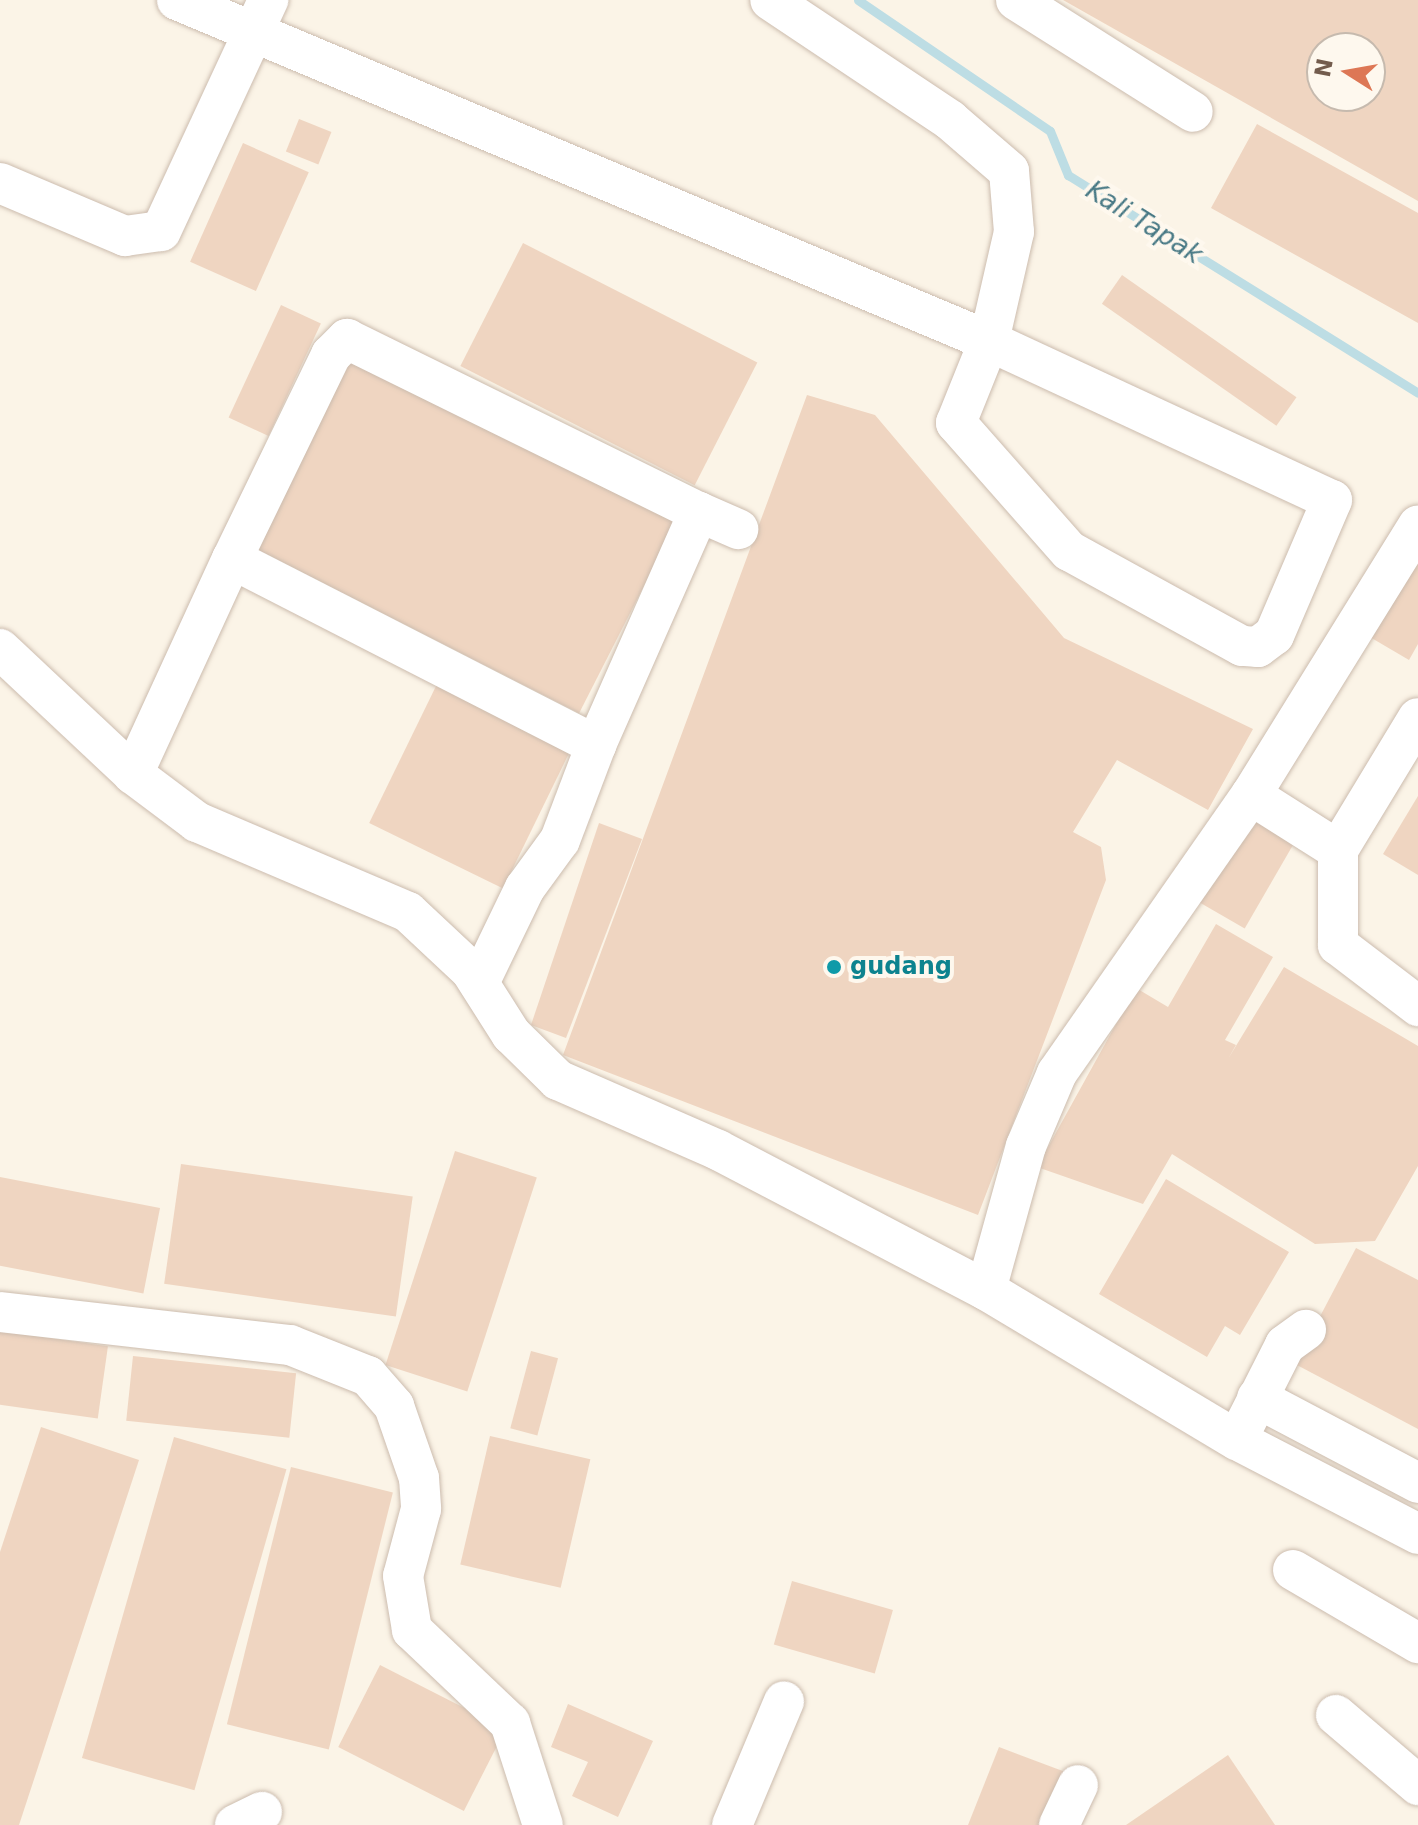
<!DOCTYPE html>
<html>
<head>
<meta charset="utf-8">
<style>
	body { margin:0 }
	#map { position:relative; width:1418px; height:1825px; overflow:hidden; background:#fbf4e7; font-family:"DejaVu Sans",sans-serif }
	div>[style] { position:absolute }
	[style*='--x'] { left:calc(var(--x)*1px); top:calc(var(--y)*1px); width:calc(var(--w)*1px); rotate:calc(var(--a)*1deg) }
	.stream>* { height:9px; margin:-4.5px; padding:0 4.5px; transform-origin:4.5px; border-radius:4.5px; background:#bddde4 }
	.building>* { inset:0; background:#efd5c1; transform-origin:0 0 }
	.roads { filter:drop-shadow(0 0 2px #ccbcae) drop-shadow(0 0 2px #ccbcae) }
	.minor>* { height:40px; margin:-20px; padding:0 20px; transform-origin:20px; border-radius:20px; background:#fff }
	.dots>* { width:22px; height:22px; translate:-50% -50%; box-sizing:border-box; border:4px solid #fef8ee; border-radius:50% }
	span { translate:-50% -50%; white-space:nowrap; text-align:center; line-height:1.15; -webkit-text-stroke:8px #fef8ee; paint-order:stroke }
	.culture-label { font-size:24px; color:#0d838f; font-weight:700 }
	.left { translate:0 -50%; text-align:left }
	.water-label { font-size:26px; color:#487985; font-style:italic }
	.north { position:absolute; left:1306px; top:32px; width:80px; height:80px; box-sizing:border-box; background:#fef8ee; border:2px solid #c6baae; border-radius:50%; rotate:281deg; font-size:22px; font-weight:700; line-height:32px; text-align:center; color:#735c4d }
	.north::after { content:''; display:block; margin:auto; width:28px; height:36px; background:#d75; clip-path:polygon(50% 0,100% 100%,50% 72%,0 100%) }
</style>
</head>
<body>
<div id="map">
	<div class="stream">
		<i style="--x:858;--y:0;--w:232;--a:34.3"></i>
		<i style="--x:1050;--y:131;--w:48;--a:67.8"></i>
		<i style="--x:1068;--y:175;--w:412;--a:31.9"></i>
	</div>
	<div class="building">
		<i style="clip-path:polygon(evenodd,1063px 0,1418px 0,1418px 201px,1063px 0,1322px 48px,1370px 48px,1370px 96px,1322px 96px,1322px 48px)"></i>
		<i style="left:299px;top:119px;width:35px;height:35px;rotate:22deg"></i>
		<i style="clip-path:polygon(1257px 124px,1418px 213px,1418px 323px,1211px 208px)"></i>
		<i style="left:243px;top:143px;width:72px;height:130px;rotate:24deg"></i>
		<i style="left:523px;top:243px;width:263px;height:138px;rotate:27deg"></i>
		<i style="left:1122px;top:275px;width:213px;height:35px;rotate:35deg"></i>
		<i style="left:281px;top:305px;width:44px;height:124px;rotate:25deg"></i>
		<i style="left:348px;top:343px;width:374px;height:225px;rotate:27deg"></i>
		<i style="clip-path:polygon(807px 395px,875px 415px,1064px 638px,1253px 729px,1208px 810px,1117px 760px,1073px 832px,1101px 847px,1106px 880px,978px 1215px,563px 1055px)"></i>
		<i style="clip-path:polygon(1418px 544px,1418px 644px,1409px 660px,1363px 633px)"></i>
		<i style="left:438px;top:682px;width:149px;height:157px;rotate:26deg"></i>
		<i style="clip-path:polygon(1418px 796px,1418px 875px,1383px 854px)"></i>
		<i style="left:1241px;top:811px;width:62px;height:100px;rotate:30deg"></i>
		<i style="clip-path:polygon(599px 823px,642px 839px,566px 1038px,531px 1025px)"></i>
		<i style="clip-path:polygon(1216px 924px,1273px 957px,1225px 1040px,1236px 1045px,1228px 1059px,1284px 967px,1418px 1046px,1418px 1166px,1375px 1241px,1315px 1244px,1172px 1154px,1143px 1204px,1037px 1167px,1136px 988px,1168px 1007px)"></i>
		<i style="left:455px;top:1151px;width:86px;height:225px;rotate:18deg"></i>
		<i style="left:181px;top:1164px;width:234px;height:121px;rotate:8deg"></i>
		<i style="left:0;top:1177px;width:163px;height:87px;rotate:11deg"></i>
		<i style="clip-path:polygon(1166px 1179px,1289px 1252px,1240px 1335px,1225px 1326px,1207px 1357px,1099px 1294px)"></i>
		<i style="clip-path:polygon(1356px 1248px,1418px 1280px,1418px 1429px,1295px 1364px)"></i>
		<i style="left:0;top:1331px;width:109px;height:73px;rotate:8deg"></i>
		<i style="left:531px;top:1351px;width:28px;height:80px;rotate:15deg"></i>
		<i style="left:133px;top:1356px;width:164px;height:65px;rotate:6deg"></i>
		<i style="clip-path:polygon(41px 1427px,139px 1460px,19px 1825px,0 1825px,0 1552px)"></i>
		<i style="left:490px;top:1436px;width:103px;height:132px;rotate:13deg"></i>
		<i style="left:174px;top:1437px;width:117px;height:334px;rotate:16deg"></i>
		<i style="left:291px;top:1467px;width:105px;height:265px;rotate:14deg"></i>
		<i style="left:792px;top:1581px;width:105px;height:66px;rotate:16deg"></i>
		<i style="left:380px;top:1665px;width:141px;height:92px;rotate:27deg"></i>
		<i style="clip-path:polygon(568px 1704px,653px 1741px,618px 1817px,572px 1796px,588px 1762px,551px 1747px)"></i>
		<i style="clip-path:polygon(999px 1747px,1068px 1773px,1047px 1825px,968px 1825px)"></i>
		<i style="clip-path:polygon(1228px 1755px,1275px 1825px,1126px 1825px)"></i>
	</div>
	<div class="roads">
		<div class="minor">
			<i style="--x:177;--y:0;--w:881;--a:22.78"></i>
			<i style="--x:989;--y:341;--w:378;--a:24.9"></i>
			<i style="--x:1332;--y:500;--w:147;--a:113.2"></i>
			<i style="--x:1274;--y:635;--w:20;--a:143"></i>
			<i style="--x:1258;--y:647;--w:16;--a:-176"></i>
			<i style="--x:1242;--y:646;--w:197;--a:-151.2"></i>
			<i style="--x:1069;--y:551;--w:171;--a:-131.4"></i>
			<i style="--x:956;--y:423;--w:88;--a:-68.1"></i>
			<i style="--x:989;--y:341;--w:112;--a:-77.1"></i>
			<i style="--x:1014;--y:232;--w:61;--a:-94.7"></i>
			<i style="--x:1009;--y:171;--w:78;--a:-139.2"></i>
			<i style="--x:950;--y:120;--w:216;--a:-146.3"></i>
			<i style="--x:1016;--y:0;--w:209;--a:32.3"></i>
			<i style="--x:0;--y:183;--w:136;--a:23"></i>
			<i style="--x:125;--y:236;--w:36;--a:-8"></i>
			<i style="--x:161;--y:231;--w:255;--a:-65.1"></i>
			<i style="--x:232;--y:559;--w:227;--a:-64.1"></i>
			<i style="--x:331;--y:355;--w:23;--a:-45"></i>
			<i style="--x:347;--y:339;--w:392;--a:26.2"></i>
			<i style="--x:0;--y:649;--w:183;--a:43.2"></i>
			<i style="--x:133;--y:774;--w:80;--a:36.9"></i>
			<i style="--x:197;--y:822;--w:229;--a:23.1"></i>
			<i style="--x:408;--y:912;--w:86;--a:43.1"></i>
			<i style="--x:471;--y:971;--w:75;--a:57.6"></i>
			<i style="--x:511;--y:1034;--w:66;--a:44.4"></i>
			<i style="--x:558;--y:1080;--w:175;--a:23.6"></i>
			<i style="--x:718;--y:1150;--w:302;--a:27.6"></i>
			<i style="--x:986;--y:1290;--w:292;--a:30.9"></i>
			<i style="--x:1237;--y:1440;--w:204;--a:27.4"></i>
			<i style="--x:133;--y:774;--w:237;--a:-65.3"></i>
			<i style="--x:232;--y:559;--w:409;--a:27.1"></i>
			<i style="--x:596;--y:745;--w:255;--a:-66.2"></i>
			<i style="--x:699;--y:512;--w:43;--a:23.6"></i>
			<i style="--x:1251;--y:795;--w:317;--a:-58.2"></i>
			<i style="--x:1338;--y:850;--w:154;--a:-58.8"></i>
			<i style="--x:479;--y:983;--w:106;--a:-64.2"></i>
			<i style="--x:525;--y:888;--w:59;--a:-53.9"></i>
			<i style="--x:560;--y:840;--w:102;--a:-69.2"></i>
			<i style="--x:986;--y:1290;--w:149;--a:-74.5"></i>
			<i style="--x:1026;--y:1146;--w:79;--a:-67"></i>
			<i style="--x:1057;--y:1073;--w:339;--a:-55.1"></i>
			<i style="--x:1251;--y:795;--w:103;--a:32.3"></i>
			<i style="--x:1338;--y:850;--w:95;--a:90"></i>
			<i style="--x:1338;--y:945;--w:101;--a:37.3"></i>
			<i style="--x:0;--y:1312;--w:292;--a:6.5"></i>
			<i style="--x:290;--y:1345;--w:84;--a:21.7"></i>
			<i style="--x:368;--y:1376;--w:40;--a:49"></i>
			<i style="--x:394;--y:1406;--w:76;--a:70.9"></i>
			<i style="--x:419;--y:1478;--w:31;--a:86"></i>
			<i style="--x:421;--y:1509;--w:69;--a:105"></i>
			<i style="--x:403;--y:1576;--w:55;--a:80.5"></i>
			<i style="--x:412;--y:1630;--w:135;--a:43.5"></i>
			<i style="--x:510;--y:1723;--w:107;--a:72.1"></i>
			<i style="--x:1257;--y:1398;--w:182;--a:27.8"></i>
			<i style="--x:1246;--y:1422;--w:86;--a:-63.1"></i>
			<i style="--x:1285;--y:1345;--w:26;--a:-36"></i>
			<i style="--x:1293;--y:1570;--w:145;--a:30.3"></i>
			<i style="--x:1336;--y:1715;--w:108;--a:40.5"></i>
			<i style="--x:235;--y:1825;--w:30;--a:-26"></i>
			<i style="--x:732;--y:1825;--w:134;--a:-67.2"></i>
			<i style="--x:1059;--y:1825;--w:44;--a:-64.6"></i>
		</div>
	</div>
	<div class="dots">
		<i style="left:834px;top:967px;background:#0f9aa8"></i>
	</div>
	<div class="culture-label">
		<span class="left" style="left:850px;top:967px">gudang</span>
	</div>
	<div class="water-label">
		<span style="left:1144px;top:223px;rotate:32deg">Kali Tapak</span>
	</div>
	<div class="north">N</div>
</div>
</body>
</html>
